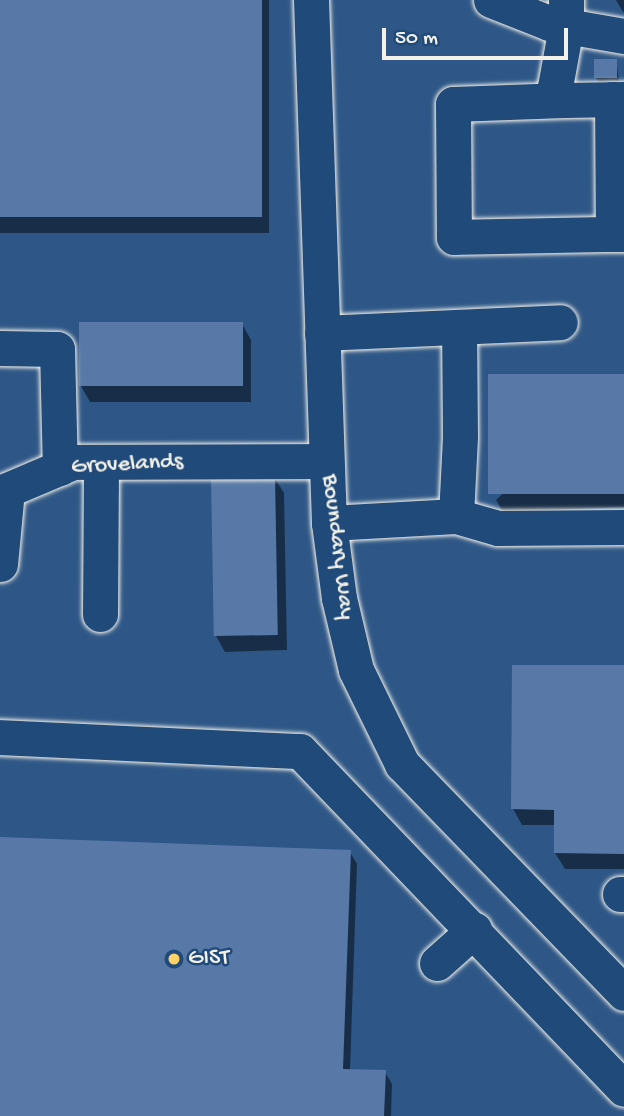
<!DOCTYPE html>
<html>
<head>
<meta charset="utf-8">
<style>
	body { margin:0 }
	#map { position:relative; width:624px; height:1116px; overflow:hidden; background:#2e5787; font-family:"Gochi Hand",sans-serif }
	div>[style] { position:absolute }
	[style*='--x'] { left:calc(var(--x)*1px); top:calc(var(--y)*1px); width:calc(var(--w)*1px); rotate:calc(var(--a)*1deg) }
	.shadow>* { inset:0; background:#0007; transform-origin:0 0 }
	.building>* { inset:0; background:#5879a7; transform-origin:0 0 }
	.roads { filter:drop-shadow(0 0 2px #f4f1e8) drop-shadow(0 0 2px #f4f1e8) }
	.minor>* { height:35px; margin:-17.5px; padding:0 17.5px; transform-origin:17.5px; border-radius:17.5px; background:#1f4a7a }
	.dots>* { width:19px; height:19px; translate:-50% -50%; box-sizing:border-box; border:4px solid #1f4a7a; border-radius:50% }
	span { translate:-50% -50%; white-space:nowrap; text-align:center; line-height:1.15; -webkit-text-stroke:5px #1f4a7a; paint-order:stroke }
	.street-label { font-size:24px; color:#f4f1e8 }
	.poi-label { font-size:24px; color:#f4f1e8 }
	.left { translate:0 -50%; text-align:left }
	.scale { position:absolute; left:382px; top:28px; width:186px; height:32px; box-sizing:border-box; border:4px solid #f4f1e8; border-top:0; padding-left:9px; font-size:21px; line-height:24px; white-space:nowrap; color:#f4f1e8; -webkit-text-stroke:5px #1f4a7a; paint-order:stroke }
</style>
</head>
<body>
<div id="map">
	<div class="shadow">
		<i style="left:0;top:0;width:269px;height:233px"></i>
		<i style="clip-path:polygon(616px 0,624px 0,624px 12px,623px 12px)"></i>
		<i style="clip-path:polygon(616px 60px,619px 81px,599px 82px,596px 78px)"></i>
		<i style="clip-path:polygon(242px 324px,251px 340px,251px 402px,90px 402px,81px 386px)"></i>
		<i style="clip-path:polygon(624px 375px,624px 507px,503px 512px,496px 500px)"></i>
		<i style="clip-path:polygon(274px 477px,284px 493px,287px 650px,225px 652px,216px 636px)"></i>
		<i style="clip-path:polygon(624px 667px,624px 869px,565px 869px,555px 853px,555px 825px,522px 825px,513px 809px)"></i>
		<i style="clip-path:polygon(0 839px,350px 852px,357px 864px,350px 1071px,385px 1072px,392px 1084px,391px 1116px,0 1116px)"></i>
	</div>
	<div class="building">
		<i style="left:0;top:0;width:262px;height:217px"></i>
		<i style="left:594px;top:59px;width:23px;height:19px"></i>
		<i style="left:79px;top:322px;width:164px;height:64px"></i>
		<i style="left:624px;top:374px;width:120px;height:136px;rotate:90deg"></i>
		<i style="left:275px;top:476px;width:159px;height:64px;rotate:89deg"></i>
		<i style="clip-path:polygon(512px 665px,624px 665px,624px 854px,554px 853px,554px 810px,511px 809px)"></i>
		<i style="clip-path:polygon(0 837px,351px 850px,343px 1069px,386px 1070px,384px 1116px,0 1116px)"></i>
	</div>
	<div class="roads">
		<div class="minor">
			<i style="--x:311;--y:0;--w:523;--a:88.03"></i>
			<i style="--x:329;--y:523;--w:76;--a:82.4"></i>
			<i style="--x:339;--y:598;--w:74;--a:76.7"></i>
			<i style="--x:356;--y:670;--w:105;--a:63.9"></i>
			<i style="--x:402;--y:764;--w:319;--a:45.9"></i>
			<i style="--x:491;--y:0;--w:62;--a:21.6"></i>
			<i style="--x:549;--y:23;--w:76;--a:9.8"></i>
			<i style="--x:566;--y:0;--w:27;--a:90"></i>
			<i style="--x:566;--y:27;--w:61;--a:100.4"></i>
			<i style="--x:555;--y:87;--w:16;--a:55"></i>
			<i style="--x:564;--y:100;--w:60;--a:-1"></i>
			<i style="--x:612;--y:99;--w:135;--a:89.6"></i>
			<i style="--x:613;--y:234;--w:11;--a:0"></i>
			<i style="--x:564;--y:100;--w:111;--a:177.9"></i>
			<i style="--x:453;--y:104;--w:133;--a:89.6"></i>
			<i style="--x:454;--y:237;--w:159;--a:-1.1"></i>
			<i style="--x:322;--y:333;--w:238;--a:-2.6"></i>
			<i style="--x:0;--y:348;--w:57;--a:1"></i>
			<i style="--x:57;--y:349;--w:119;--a:88.6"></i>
			<i style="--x:456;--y:516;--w:44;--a:15.9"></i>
			<i style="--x:498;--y:528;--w:126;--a:-0.5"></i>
			<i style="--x:329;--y:523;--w:127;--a:-3.2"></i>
			<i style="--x:456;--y:516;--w:80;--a:-87.1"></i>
			<i style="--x:460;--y:436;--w:109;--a:-90.5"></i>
			<i style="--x:0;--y:564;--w:74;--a:-84.6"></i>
			<i style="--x:7;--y:490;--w:72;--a:-23"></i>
			<i style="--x:73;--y:462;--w:253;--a:-0.2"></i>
			<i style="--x:100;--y:614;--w:152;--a:-89.6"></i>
			<i style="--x:0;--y:737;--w:300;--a:2.7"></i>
			<i style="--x:300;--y:751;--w:468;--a:46.2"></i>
			<i style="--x:620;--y:894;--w:4;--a:0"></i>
			<i style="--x:437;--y:963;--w:50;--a:-41.7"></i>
		</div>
	</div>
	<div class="dots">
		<i style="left:174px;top:959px;background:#ffd166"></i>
	</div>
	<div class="street-label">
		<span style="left:127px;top:465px;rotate:-3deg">Grovelands</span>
		<span style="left:337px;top:547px;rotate:83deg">Boundary Way</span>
	</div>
	<div class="poi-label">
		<span class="left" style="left:188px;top:959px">GIST</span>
	</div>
	<div class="scale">50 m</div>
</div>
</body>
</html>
